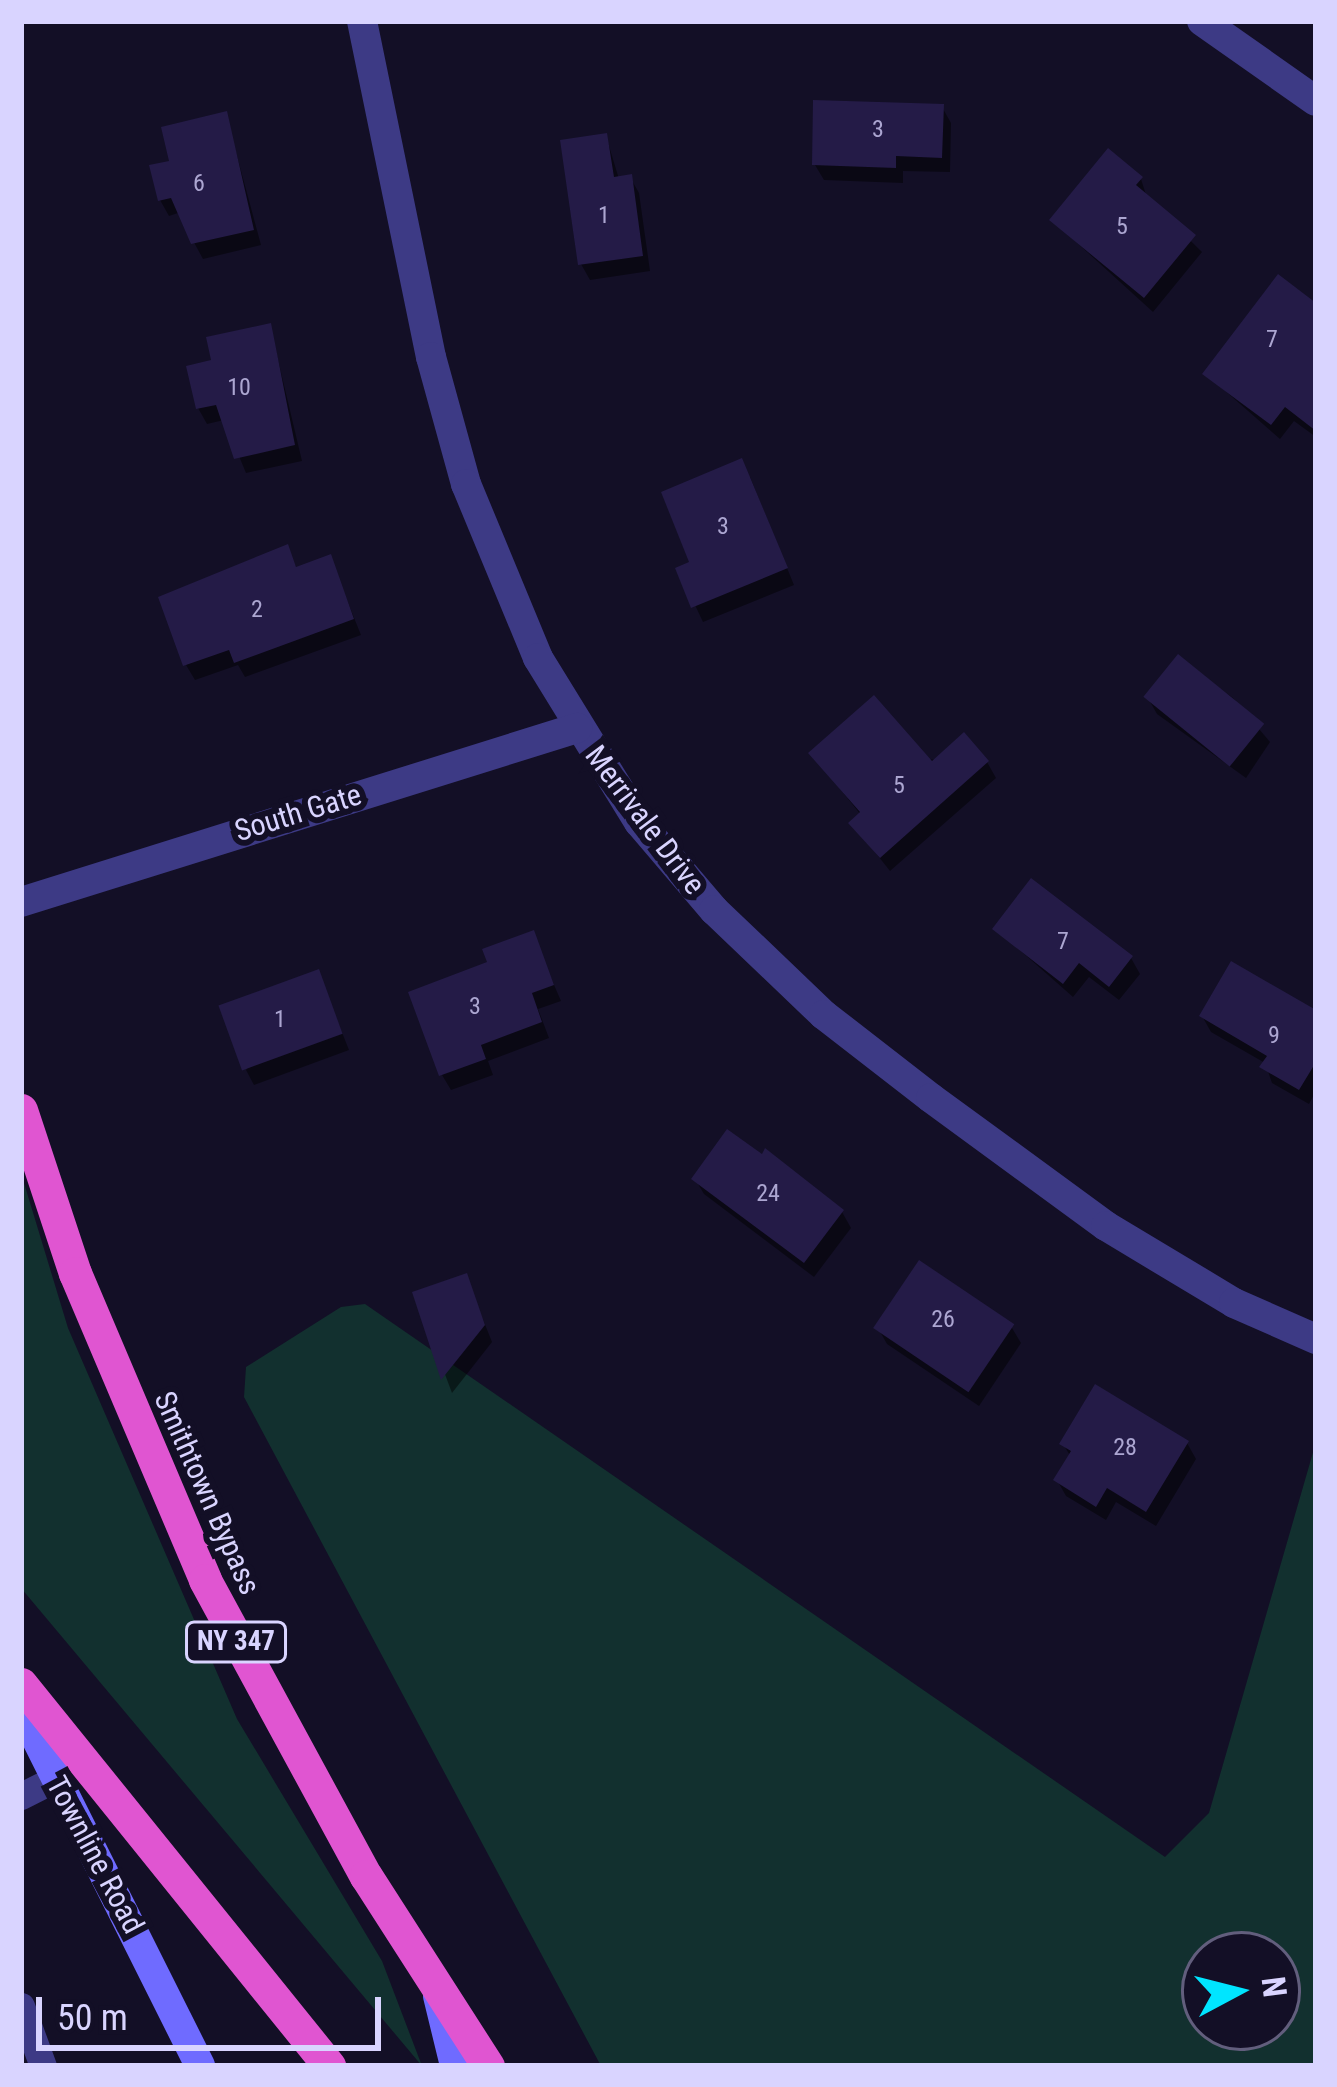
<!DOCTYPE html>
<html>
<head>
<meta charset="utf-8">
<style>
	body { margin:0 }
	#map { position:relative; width:1337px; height:2087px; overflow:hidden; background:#130f26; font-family:"Roboto Condensed",sans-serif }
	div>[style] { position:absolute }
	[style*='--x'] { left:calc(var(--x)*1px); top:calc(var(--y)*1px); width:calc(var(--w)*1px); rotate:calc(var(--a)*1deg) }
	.green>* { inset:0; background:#12302f }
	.shadow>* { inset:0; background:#0007 }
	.building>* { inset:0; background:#241b47; transform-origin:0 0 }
	.service>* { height:27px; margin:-13.5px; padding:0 13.5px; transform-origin:13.5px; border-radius:13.5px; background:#3d3a85 }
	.minor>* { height:30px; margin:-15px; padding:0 15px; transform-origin:15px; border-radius:15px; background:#3d3a85 }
	.secondary>* { height:30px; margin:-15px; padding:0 15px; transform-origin:15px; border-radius:15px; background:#6f6bff }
	.trunk>* { height:33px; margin:-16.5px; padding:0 16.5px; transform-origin:16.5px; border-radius:16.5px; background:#e055d1 }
	span { translate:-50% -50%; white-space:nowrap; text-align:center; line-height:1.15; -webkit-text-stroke:12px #130f26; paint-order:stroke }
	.number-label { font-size:24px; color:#aca6d1 }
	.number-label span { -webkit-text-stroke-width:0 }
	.shield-label span { padding:3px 9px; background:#130f26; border:3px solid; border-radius:9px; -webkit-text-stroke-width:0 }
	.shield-label { font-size:27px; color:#d9d4ff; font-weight:700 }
	.street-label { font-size:30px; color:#d9d4ff }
	.frame { position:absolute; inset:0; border:24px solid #d9d4ff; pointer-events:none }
	.north { position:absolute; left:1181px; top:1931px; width:120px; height:120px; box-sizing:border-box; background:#130f26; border:3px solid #625e7d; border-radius:50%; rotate:83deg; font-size:33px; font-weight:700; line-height:48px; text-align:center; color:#d9d4ff }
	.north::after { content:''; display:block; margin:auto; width:42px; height:54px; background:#00e5ff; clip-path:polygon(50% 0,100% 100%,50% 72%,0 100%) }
	.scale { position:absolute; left:36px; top:1997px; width:345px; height:54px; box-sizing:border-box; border:6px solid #d9d4ff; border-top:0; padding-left:15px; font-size:36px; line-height:42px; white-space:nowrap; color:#d9d4ff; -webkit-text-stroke:9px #130f26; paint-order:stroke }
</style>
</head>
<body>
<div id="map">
	<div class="green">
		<i style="clip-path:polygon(21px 1173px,68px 1328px,237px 1719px,382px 1961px,422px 2066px,21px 1588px)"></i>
		<i style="clip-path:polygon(evenodd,365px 1304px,1165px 1857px,1209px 1813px,1316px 1442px,1316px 2066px,601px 2066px,244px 1397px,246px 1367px,341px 1307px,365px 1304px,1205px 1955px,1277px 1955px,1277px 2027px,1205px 2027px,1205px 1955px)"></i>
	</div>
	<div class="shadow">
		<i style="clip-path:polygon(942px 107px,951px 123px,950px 172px,903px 171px,903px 183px,824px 180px,815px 165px)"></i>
		<i style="clip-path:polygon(226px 115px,261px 245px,203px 259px,178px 213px,169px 216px,160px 200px,172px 163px)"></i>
		<i style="clip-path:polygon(606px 136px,619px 179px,630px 177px,639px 193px,650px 271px,590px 280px,581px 264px)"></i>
		<i style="clip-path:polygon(1141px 179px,1147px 198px,1202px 252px,1153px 312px,1053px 221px)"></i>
		<i style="clip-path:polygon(1316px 311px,1316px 437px,1294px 421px,1280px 439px,1206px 374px)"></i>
		<i style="clip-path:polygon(270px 326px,302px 461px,246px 473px,224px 420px,207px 424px,198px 408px,215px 362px)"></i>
		<i style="clip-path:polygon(750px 477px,794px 585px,703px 622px,678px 569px,693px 563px)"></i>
		<i style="clip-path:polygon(286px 548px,297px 569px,330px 558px,361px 635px,245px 677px,238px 665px,195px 680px,186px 665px)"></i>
		<i style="clip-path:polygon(1179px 658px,1233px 698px,1270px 742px,1246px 778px,1157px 714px,1148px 698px)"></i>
		<i style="clip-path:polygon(812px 754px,987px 762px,996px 778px,890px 871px,852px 823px,861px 815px)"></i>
		<i style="clip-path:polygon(996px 929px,1131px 958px,1140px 974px,1119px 1000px,1089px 977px,1073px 997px)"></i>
		<i style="clip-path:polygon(532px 934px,561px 1001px,538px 1009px,549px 1038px,488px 1061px,493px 1075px,451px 1090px,442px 1075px,490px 964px)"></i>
		<i style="clip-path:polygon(318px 972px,349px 1050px,254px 1085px,246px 1070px)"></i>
		<i style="clip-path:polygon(1316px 1014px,1316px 1091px,1309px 1104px,1272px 1083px,1265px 1063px,1211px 1032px,1202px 1016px)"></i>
		<i style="clip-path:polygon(695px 1179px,842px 1212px,851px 1228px,814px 1277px,704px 1194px)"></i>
		<i style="clip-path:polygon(466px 1277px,492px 1342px,452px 1393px,415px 1294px)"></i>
		<i style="clip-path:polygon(878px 1328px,1012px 1328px,1021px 1343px,979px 1406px,887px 1344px)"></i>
		<i style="clip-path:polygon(1187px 1443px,1196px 1459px,1156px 1526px,1116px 1502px,1106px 1520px,1066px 1496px,1057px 1480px,1071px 1457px,1063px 1444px)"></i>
	</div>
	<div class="building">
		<i style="clip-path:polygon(813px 100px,944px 104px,942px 158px,896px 156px,896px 168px,812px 165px)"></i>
		<i style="clip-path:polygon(227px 111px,254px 230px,191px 244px,171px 198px,158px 201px,149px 165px,169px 161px,161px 127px)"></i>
		<i style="clip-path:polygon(607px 133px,614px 177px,632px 174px,643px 256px,578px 265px,560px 140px)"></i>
		<i style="clip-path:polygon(1108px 148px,1143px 177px,1136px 185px,1196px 235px,1144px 298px,1049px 220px)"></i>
		<i style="clip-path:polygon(1278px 274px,1316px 303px,1316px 431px,1285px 407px,1271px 425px,1202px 374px)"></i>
		<i style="clip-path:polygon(271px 323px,295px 445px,234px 459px,216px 405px,196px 409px,186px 366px,211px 360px,206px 337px)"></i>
		<i style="clip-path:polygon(742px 458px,788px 568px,691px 608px,675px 568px,689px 562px,661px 492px)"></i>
		<i style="clip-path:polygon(288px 544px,296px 567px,331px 554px,354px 619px,234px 663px,229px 650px,183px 666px,158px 597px)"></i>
		<i style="left:1178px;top:654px;width:111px;height:55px;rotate:39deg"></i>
		<i style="clip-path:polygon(874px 695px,932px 761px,964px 732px,989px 761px,880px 858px,848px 823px,860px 812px,808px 753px)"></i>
		<i style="clip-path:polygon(1031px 878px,1133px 956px,1109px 987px,1079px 963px,1063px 984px,992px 929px)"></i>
		<i style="clip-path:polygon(534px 930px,554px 985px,532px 993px,542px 1022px,481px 1045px,486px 1059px,439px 1076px,408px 992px,487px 962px,482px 949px)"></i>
		<i style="clip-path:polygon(1231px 961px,1316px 1010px,1316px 1062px,1299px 1090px,1259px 1067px,1267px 1056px,1199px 1016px)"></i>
		<i style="left:319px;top:969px;width:69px;height:107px;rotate:70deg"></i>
		<i style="clip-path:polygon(727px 1129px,762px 1154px,765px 1148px,844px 1210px,804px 1263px,691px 1179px)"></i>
		<i style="left:919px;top:1260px;width:115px;height:82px;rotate:34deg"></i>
		<i style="clip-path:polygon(467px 1273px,485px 1325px,441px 1380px,412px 1292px)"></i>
		<i style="clip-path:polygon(1095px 1384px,1189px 1441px,1146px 1512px,1107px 1488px,1096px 1507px,1053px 1480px,1071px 1451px,1059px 1444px)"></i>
	</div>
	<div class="service">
		<i style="--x:21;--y:1796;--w:36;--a:-27"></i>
		<i style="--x:21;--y:2006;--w:64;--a:69.9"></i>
	</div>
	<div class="minor">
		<i style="--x:362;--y:21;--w:343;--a:78.4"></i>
		<i style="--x:431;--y:357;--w:132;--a:74.6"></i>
		<i style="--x:466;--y:484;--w:188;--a:67.5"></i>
		<i style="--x:538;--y:658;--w:193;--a:58.4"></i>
		<i style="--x:639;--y:822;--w:116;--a:49.6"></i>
		<i style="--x:714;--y:910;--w:152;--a:43.7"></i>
		<i style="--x:824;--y:1015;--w:135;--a:37.8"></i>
		<i style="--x:931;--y:1098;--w:217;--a:36.2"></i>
		<i style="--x:1106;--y:1226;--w:149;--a:31"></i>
		<i style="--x:1234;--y:1303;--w:90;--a:23.7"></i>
		<i style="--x:1202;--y:21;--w:139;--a:35.1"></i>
		<i style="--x:21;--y:902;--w:583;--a:-17.38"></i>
	</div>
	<div class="secondary">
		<i style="--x:21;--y:1708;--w:400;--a:63.4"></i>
		<i style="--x:438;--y:1996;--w:72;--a:76.3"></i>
	</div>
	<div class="trunk">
		<i style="--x:21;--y:1110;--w:172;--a:71.7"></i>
		<i style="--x:75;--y:1273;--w:333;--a:67"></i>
		<i style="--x:205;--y:1580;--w:337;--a:61.5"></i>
		<i style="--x:366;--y:1876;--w:226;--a:57.3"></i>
		<i style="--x:21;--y:1684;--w:491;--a:51.1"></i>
	</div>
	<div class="number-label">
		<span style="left:878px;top:130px">3</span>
		<span style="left:199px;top:184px">6</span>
		<span style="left:604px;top:216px">1</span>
		<span style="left:1122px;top:227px">5</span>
		<span style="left:1272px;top:340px">7</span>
		<span style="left:239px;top:388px">10</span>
		<span style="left:723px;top:527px">3</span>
		<span style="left:257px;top:610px">2</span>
		<span style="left:899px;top:786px">5</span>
		<span style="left:1063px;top:942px">7</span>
		<span style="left:475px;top:1007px">3</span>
		<span style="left:280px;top:1020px">1</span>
		<span style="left:1274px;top:1036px">9</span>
		<span style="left:768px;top:1194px">24</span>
		<span style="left:943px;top:1320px">26</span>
		<span style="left:1125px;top:1448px">28</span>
	</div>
	<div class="shield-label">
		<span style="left:236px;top:1642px">NY 347</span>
	</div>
	<div class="street-label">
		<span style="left:298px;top:813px;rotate:-17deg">South Gate</span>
		<span style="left:645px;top:820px;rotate:53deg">Merrivale Drive</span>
		<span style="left:207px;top:1493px;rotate:66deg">Smithtown Bypass</span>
		<span style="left:95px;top:1855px;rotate:62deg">Townline Road</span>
	</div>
	<div class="frame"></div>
	<div class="north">N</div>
	<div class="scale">50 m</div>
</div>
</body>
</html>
